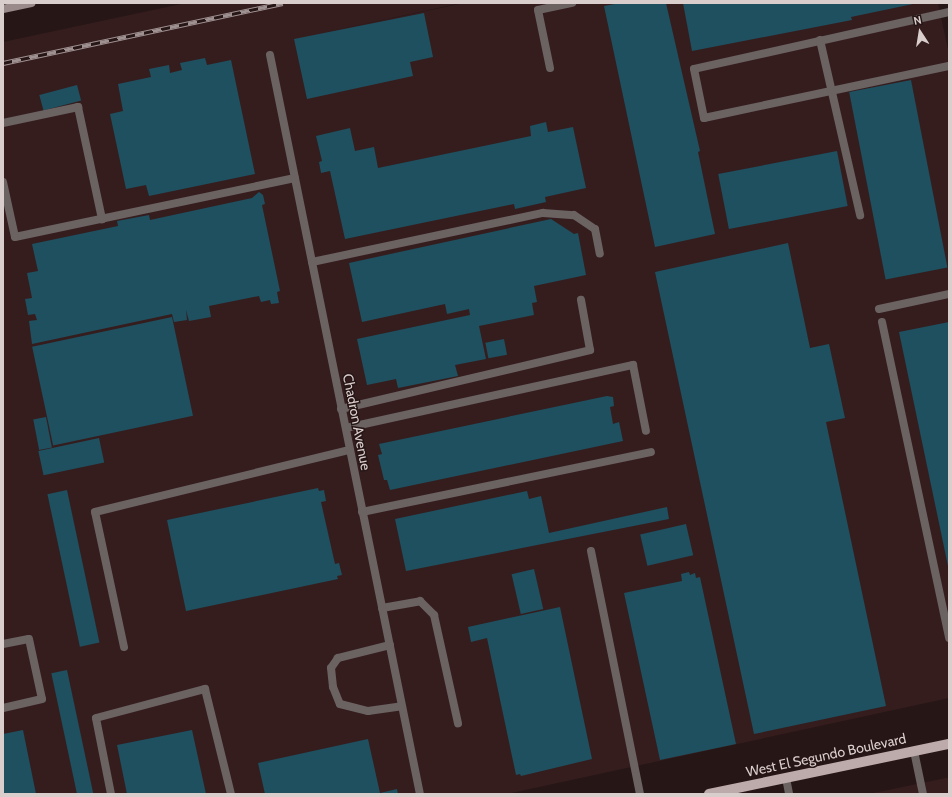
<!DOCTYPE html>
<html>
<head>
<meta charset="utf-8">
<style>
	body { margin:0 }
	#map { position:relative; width:952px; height:797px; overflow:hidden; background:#271616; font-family:Cabin,sans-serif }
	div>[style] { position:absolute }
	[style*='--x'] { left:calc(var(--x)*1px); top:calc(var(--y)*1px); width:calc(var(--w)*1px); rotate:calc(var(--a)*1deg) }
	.built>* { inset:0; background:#351d1e }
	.building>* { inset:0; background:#1e5060; transform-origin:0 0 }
	.lane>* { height:8px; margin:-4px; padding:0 4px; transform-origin:4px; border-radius:4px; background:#6b6262 }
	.street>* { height:8px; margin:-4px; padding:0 4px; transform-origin:4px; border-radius:4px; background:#6b6262 }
	.secondary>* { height:8px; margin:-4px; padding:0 4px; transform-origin:4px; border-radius:4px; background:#9a8a8a }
	.primary>* { height:10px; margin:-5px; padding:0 5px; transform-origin:5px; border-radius:5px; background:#bdaaaa }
	.rail>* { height:4.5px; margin-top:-2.25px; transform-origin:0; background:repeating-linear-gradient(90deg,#271616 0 9px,#9f9191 0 18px); box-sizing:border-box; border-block:1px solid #9f9191 }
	span { translate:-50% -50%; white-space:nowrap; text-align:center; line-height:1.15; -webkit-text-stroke:3px #271616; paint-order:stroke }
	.street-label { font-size:14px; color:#dacecd }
	.frame { position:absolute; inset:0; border:4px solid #dacecd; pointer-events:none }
	.north { position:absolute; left:900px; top:12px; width:40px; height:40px; -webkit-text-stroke:3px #271616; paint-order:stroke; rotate:348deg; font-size:11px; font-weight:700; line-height:16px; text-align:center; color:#dacecd }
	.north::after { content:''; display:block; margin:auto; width:14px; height:18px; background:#dacecd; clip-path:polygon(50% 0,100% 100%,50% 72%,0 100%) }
</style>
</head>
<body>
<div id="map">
	<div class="built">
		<i style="clip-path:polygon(186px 3px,461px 3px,322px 33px,464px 3px,938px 3px,949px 54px,949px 698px,507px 794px,3px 794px,3px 42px)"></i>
		<i style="clip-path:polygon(946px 778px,949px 778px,949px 794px,869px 794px)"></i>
	</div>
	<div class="building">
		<i style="clip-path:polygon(620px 3px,666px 3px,700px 151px,698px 152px,715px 234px,655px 247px,604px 6px)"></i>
		<i style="clip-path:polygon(683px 3px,913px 3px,913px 4px,851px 17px,852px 20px,692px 51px)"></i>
		<i style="clip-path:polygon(424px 13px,433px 57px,410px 62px,413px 76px,307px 99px,294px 39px)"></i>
		<i style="clip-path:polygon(205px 58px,207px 65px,231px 60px,255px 174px,149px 196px,146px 185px,126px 189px,110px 114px,123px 111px,118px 84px,151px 77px,149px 69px,169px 65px,170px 73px,182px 70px,180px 63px)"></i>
		<i style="left:911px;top:80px;width:191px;height:63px;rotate:79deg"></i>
		<i style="left:77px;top:85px;width:16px;height:39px;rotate:75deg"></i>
		<i style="clip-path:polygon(546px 122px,548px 132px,573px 127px,586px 188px,545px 197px,546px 202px,515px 209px,514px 204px,345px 239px,330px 171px,321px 173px,319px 162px,322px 161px,316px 136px,350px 128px,355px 151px,374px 147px,378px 168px,531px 136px,530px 126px)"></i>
		<i style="left:837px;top:151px;width:56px;height:121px;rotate:79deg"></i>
		<i style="clip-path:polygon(259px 192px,263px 195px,265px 204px,262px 205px,280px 291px,277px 292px,279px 303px,271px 304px,270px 300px,261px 302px,259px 296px,209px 306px,211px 317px,189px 321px,186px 310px,187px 320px,174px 322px,172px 314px,32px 344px,29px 321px,37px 320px,35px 314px,28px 315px,25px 299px,32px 298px,27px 273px,38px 271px,32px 244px,118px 226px,117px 221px,149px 215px,150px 220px,252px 198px)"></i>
		<i style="clip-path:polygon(551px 219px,574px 234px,578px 233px,586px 275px,534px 286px,537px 302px,532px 303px,534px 315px,479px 326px,486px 359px,455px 365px,458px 376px,398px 388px,396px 379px,367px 385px,357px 339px,470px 315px,469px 309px,447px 314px,445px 304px,362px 322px,349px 263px)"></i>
		<i style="clip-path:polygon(788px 243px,810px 348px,829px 344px,845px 418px,826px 422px,886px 706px,754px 734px,655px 272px)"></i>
		<i style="left:172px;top:317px;width:101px;height:143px;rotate:78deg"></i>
		<i style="clip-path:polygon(949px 322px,949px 566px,948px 566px,899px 332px)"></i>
		<i style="left:504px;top:339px;width:16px;height:19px;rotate:79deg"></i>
		<i style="clip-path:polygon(607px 396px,613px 397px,614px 406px,610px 407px,613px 424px,619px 422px,623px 441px,390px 490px,387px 480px,384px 480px,378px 455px,382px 454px,379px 444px)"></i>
		<i style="left:46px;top:417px;width:31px;height:13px;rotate:79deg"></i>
		<i style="left:99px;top:438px;width:25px;height:62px;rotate:78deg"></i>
		<i style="clip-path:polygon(318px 488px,319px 491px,324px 490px,326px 501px,321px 502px,335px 564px,339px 563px,342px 575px,337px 576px,338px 579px,186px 611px,167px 520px)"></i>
		<i style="left:67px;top:490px;width:156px;height:20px;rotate:78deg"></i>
		<i style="clip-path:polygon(527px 491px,529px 499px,541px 496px,549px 533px,667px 507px,669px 519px,406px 571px,395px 519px)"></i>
		<i style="left:686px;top:524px;width:32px;height:47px;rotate:77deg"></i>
		<i style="left:534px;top:569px;width:41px;height:23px;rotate:77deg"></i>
		<i style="clip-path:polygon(689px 572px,690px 575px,695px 573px,696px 578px,700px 577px,736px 744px,660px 760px,624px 593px,682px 581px,681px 574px)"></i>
		<i style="clip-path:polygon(560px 607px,592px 759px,521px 776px,520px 774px,516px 775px,487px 638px,471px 642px,468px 627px)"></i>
		<i style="left:67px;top:670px;width:127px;height:16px;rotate:78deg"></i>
		<i style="clip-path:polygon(23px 730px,36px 794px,3px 794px,3px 734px)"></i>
		<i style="clip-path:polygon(192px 730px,206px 794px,127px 794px,117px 745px)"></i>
		<i style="clip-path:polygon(368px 739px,380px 793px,397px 789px,398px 794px,265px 794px,258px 763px)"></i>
	</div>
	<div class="lane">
		<i style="--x:949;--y:12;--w:261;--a:167.4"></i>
		<i style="--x:694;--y:69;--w:50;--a:78.5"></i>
		<i style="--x:704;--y:118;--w:250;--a:-12"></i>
		<i style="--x:820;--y:40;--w:180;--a:77.1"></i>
		<i style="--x:550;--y:68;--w:59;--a:-101.7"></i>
		<i style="--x:538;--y:10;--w:35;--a:-12"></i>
		<i style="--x:3;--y:123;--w:77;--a:-12"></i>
		<i style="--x:78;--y:107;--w:115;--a:77.9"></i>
		<i style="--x:3;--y:182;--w:56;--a:77.7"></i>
		<i style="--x:15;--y:237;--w:286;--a:-11.9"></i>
		<i style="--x:312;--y:262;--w:236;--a:-12"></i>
		<i style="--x:543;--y:213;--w:31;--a:4"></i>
		<i style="--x:574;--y:215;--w:25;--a:34"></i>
		<i style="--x:595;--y:229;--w:25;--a:79"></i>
		<i style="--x:879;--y:309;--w:72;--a:-12.1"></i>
		<i style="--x:882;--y:322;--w:323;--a:78"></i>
		<i style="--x:341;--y:409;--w:256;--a:-13.3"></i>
		<i style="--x:590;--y:350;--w:51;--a:-100.2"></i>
		<i style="--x:346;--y:428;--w:294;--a:-12.4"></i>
		<i style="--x:633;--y:365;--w:67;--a:78.9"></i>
		<i style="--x:362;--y:512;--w:295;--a:-11.7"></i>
		<i style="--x:591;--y:551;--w:248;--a:78.6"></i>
		<i style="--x:382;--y:608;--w:39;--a:-10"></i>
		<i style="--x:420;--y:601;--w:20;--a:45"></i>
		<i style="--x:434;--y:615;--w:111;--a:77.5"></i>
		<i style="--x:3;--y:644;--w:26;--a:-11"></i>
		<i style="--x:29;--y:639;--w:61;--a:77.8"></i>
		<i style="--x:42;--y:699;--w:40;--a:167"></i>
		<i style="--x:390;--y:645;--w:54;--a:166"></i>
		<i style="--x:338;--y:658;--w:12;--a:125"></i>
		<i style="--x:331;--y:668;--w:19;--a:84"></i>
		<i style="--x:333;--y:687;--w:18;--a:68"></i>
		<i style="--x:340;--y:704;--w:29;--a:14"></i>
		<i style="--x:368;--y:711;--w:34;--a:-8"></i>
		<i style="--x:124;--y:647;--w:138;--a:-102.1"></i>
		<i style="--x:95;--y:512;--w:262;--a:-13.7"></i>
		<i style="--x:914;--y:751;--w:44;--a:78.2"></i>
		<i style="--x:111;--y:794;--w:77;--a:-101.2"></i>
		<i style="--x:96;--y:718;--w:113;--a:-14.9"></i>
		<i style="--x:205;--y:689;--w:108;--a:76.1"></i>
	</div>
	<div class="street">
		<i style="--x:270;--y:55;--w:754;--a:78.53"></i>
		<i style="--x:786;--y:778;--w:16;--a:79"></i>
	</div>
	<div class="secondary">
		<i style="--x:3;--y:9;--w:29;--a:-12"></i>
	</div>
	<div class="primary">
		<i style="--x:709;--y:794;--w:245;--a:-11.8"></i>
	</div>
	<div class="rail">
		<i style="--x:3;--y:63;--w:286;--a:-12.1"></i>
	</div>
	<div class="street-label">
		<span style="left:357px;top:422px;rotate:79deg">Chadron Avenue</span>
		<span style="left:826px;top:755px;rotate:-12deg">West El Segundo Boulevard</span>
	</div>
	<div class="frame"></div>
	<div class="north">N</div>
</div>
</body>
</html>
